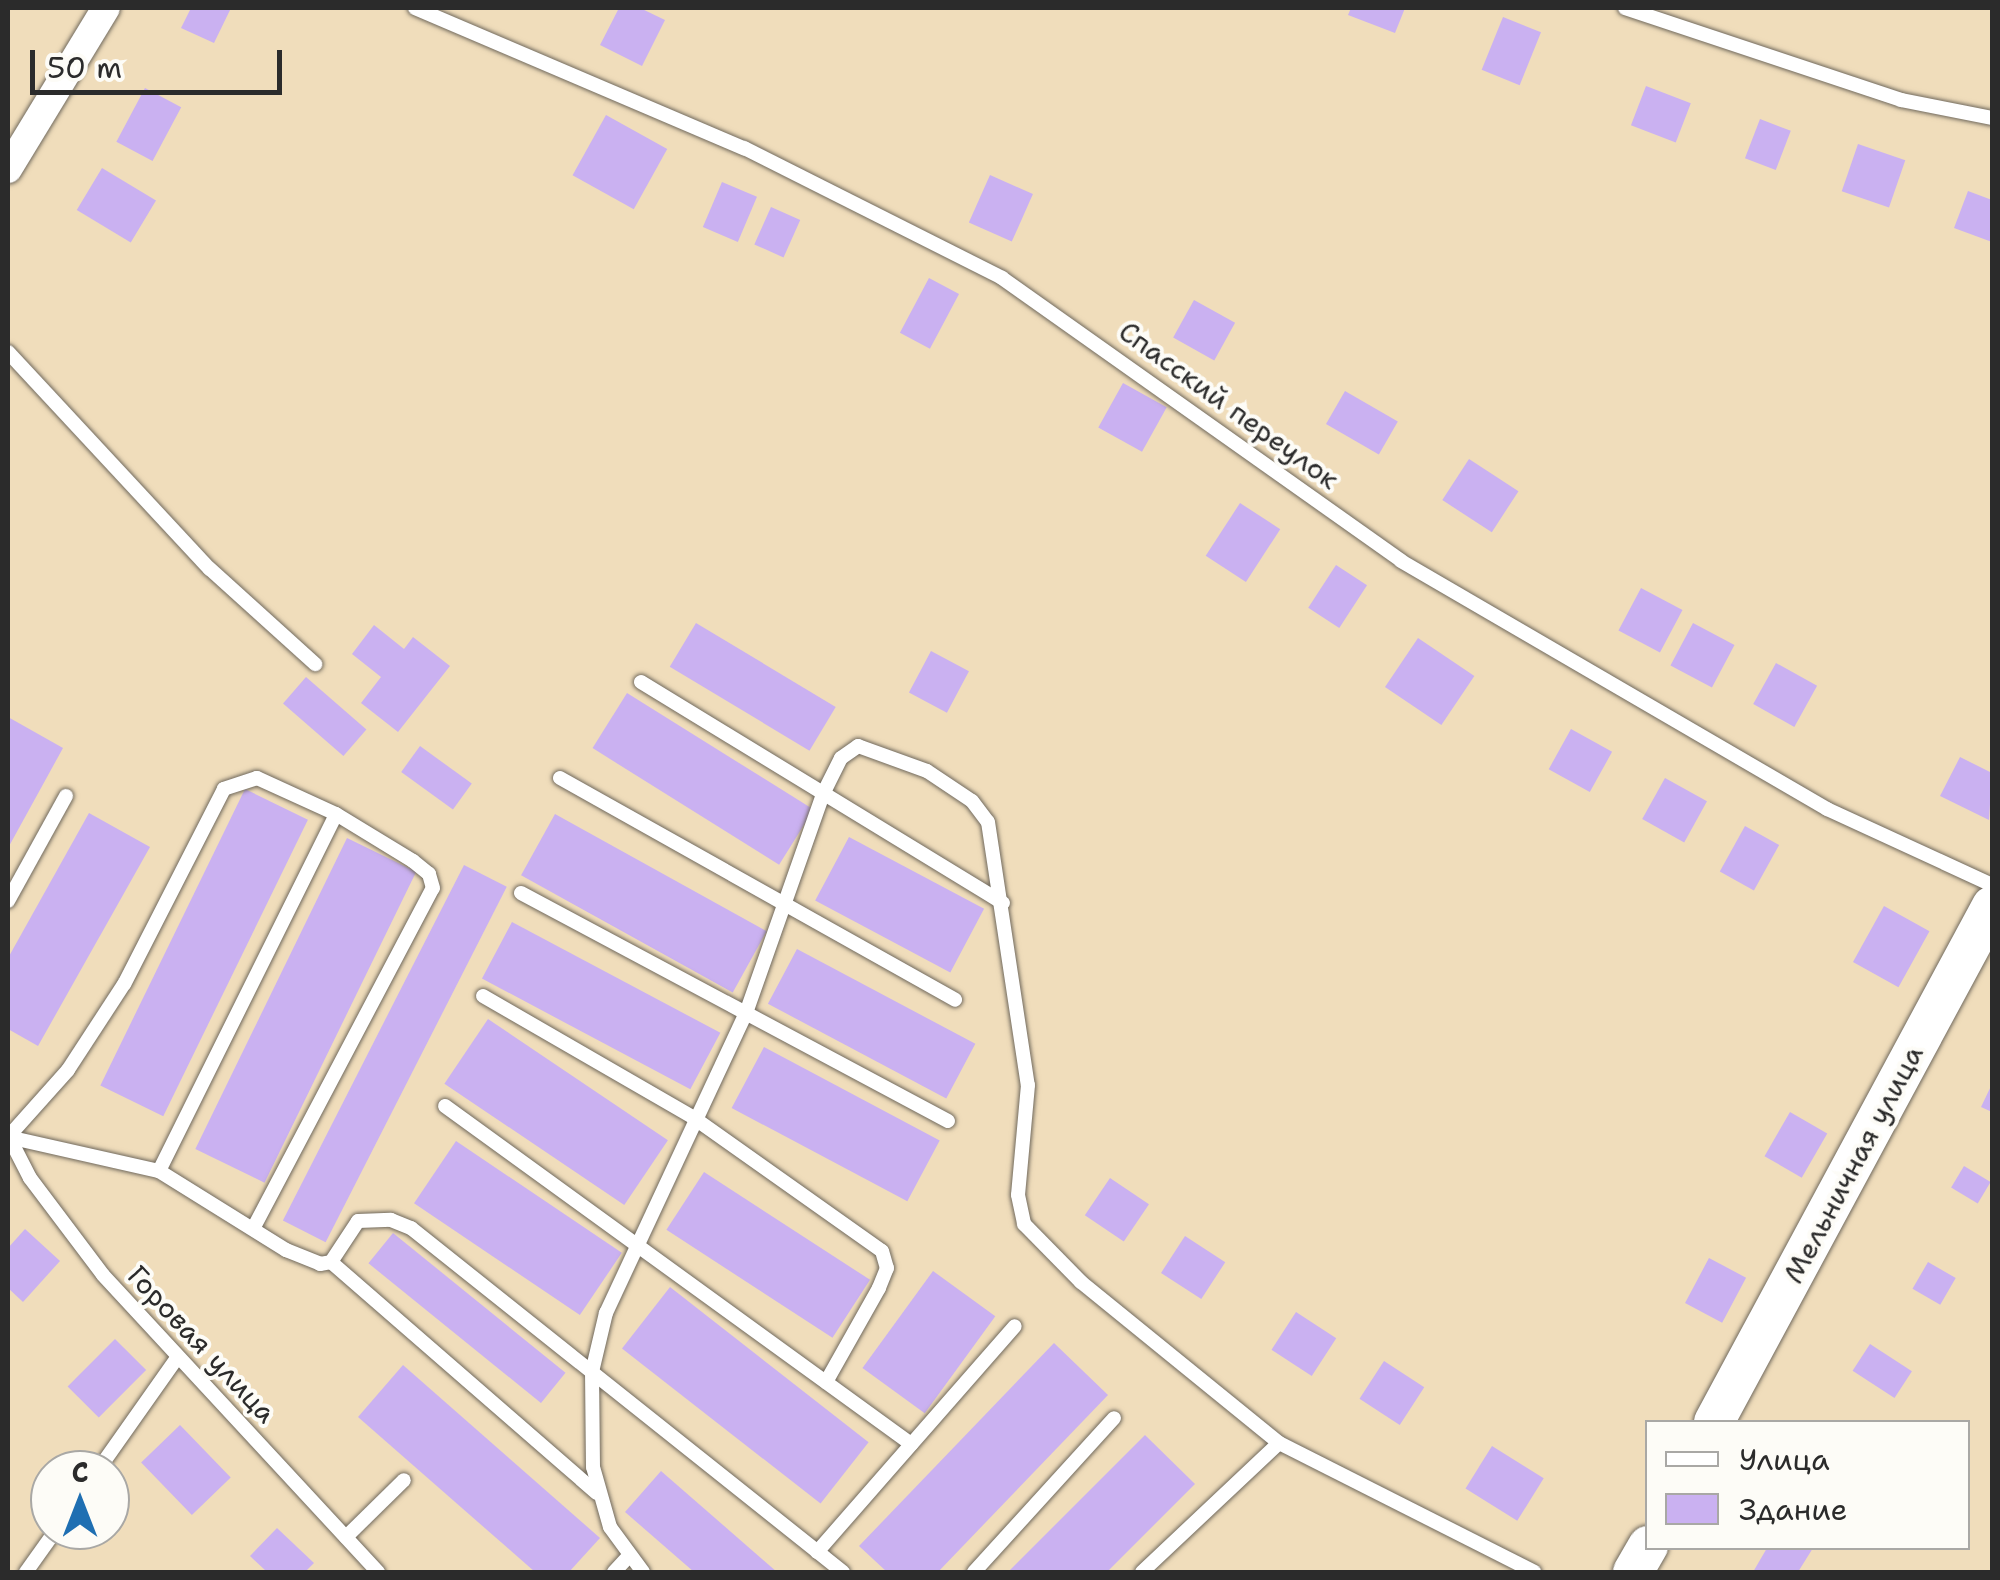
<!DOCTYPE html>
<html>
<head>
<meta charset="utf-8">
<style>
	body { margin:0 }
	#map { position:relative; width:2000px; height:1580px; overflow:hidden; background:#f0ddbb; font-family:"Shantell Sans",sans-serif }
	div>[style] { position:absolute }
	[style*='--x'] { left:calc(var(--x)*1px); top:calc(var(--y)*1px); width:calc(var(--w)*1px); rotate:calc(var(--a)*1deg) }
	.building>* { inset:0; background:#cab1f1; transform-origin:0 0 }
	.roads { filter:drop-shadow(0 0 2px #70695d) drop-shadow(0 0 2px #70695d) }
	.lane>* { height:14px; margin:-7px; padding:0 7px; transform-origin:7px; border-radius:7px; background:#fff }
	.street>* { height:28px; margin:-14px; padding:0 14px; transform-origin:14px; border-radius:14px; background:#fff }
	.secondary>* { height:40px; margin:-20px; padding:0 20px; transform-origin:20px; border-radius:20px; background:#fff }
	span { translate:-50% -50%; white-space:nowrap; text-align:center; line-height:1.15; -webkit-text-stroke:8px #fdfcf7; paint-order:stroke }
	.street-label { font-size:28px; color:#2b2b2b }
	.frame { position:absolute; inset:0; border:10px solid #2b2b2b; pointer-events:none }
	.legend { position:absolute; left:1645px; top:1420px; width:325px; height:130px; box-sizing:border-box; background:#fdfcf7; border:2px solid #a9a8a5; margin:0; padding:12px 18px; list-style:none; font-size:30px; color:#2b2b2b }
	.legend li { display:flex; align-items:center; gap:20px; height:50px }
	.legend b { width:50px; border:2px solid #a9a8a5 }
	.north { position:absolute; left:30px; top:1450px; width:100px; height:100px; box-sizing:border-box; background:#fdfcf7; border:2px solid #a9a8a5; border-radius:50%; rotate:0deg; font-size:28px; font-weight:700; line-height:40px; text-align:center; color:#2b2b2b }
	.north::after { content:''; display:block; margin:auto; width:35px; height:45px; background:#1f6fb2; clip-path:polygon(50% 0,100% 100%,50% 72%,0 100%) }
	.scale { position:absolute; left:30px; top:50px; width:252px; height:45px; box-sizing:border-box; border:5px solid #2b2b2b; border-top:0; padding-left:12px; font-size:30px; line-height:35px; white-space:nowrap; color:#2b2b2b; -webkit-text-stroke:8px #fdfcf7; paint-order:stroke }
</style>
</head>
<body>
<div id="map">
	<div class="building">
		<i style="clip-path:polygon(191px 8px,231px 8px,214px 43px,181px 28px)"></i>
		<i style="clip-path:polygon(619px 8px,640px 8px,665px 20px,642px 66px,600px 45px)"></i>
		<i style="clip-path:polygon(1351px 8px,1405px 8px,1395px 33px,1348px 15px)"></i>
		<i style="left:1503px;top:17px;width:41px;height:57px;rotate:22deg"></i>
		<i style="left:1646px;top:86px;width:48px;height:42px;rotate:21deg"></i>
		<i style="left:145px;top:88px;width:41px;height:61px;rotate:28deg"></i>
		<i style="left:606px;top:115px;width:70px;height:69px;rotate:29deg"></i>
		<i style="left:1760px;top:119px;width:33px;height:42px;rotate:21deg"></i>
		<i style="left:1858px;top:144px;width:50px;height:50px;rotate:19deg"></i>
		<i style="left:102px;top:168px;width:63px;height:49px;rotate:31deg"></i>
		<i style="left:990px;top:175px;width:47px;height:52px;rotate:24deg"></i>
		<i style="left:722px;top:182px;width:38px;height:49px;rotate:23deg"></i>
		<i style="clip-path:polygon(1968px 191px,1992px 200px,1992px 242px,1954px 228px)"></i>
		<i style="left:771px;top:207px;width:32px;height:41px;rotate:24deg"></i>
		<i style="left:929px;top:278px;width:34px;height:62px;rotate:28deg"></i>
		<i style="left:1194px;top:300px;width:47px;height:43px;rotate:29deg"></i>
		<i style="left:1123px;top:383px;width:50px;height:51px;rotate:29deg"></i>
		<i style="left:1345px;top:391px;width:61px;height:38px;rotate:30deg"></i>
		<i style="left:1469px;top:459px;width:59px;height:49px;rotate:33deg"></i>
		<i style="left:1240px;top:503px;width:48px;height:63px;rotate:33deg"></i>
		<i style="left:1336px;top:565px;width:37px;height:51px;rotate:33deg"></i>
		<i style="left:1641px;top:588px;width:47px;height:48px;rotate:28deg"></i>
		<i style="left:696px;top:623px;width:163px;height:51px;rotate:31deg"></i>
		<i style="left:1693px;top:623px;width:47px;height:48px;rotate:28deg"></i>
		<i style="clip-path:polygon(374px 625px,404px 649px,413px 637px,450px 666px,398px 732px,361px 703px,381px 677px,352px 654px)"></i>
		<i style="left:1418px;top:638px;width:68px;height:59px;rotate:34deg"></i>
		<i style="left:931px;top:651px;width:43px;height:47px;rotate:28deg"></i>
		<i style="left:1776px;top:663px;width:47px;height:47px;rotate:29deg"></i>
		<i style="left:306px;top:677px;width:80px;height:35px;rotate:41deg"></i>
		<i style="left:627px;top:693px;width:220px;height:65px;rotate:32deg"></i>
		<i style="clip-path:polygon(8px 717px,63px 748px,8px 848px)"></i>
		<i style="left:1571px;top:729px;width:47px;height:46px;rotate:29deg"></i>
		<i style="left:420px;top:746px;width:64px;height:32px;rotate:36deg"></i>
		<i style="clip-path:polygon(1960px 757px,1992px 773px,1989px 820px,1940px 796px)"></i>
		<i style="left:1665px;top:778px;width:48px;height:47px;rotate:29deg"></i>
		<i style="left:245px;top:789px;width:70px;height:330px;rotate:26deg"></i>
		<i style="clip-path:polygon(89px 813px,150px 847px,38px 1046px,8px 1029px,8px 958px)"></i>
		<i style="left:555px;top:814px;width:242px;height:70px;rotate:29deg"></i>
		<i style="left:1745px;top:826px;width:39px;height:52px;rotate:29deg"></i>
		<i style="left:849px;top:837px;width:153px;height:72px;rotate:28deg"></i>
		<i style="left:347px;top:838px;width:77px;height:346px;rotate:26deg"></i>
		<i style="left:464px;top:865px;width:48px;height:399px;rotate:27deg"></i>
		<i style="left:1884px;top:906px;width:52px;height:64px;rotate:29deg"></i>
		<i style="left:512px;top:922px;width:236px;height:64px;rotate:28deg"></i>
		<i style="left:797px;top:949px;width:202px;height:62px;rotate:28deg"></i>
		<i style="left:488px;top:1019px;width:217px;height:78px;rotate:34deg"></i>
		<i style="left:764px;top:1047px;width:199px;height:69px;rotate:28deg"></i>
		<i style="clip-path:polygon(1992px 1084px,1992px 1112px,1981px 1107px)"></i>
		<i style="left:1790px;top:1112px;width:43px;height:51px;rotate:30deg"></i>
		<i style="left:456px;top:1141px;width:200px;height:75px;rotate:34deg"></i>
		<i style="left:1964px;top:1166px;width:31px;height:25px;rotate:31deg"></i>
		<i style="left:704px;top:1172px;width:198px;height:69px;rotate:33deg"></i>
		<i style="left:1110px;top:1178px;width:47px;height:45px;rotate:34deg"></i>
		<i style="clip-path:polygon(25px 1229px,60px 1261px,23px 1302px,8px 1288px,8px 1248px)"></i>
		<i style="left:393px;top:1233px;width:222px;height:39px;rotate:39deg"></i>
		<i style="left:1185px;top:1236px;width:48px;height:44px;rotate:33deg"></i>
		<i style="left:1709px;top:1258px;width:42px;height:51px;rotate:28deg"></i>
		<i style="left:1928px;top:1262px;width:32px;height:31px;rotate:30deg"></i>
		<i style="left:933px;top:1271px;width:77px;height:120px;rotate:36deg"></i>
		<i style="left:670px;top:1287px;width:252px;height:78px;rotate:38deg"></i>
		<i style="left:1296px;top:1312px;width:48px;height:45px;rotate:33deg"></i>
		<i style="left:115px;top:1339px;width:44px;height:67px;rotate:45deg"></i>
		<i style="clip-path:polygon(1054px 1343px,1108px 1395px,938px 1572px,887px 1572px,859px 1546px)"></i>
		<i style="left:1870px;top:1344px;width:50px;height:32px;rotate:33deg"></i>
		<i style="left:1384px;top:1361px;width:48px;height:45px;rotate:33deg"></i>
		<i style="clip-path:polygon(403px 1365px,600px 1538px,569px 1572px,535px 1572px,358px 1417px)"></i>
		<i style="left:180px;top:1425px;width:73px;height:54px;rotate:46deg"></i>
		<i style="clip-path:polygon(1145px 1435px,1195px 1484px,1107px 1572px,1008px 1572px)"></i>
		<i style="left:1492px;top:1446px;width:61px;height:50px;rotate:32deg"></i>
		<i style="clip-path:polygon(661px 1471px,777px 1572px,694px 1572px,625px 1512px)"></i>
		<i style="clip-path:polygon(277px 1528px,314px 1563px,305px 1572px,267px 1572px,250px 1556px)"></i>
		<i style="clip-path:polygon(1767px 1548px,1813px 1548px,1798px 1572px,1753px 1572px)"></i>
	</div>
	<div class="roads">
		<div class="lane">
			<i style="--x:415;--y:8;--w:358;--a:23.1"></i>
			<i style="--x:744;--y:148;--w:289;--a:26.7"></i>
			<i style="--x:1002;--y:278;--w:489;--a:35.3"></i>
			<i style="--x:1401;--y:561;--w:493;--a:30.2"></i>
			<i style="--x:1827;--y:809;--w:182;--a:24.7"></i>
			<i style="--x:1625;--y:8;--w:291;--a:18.4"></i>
			<i style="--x:1901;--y:100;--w:93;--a:11.2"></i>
			<i style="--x:8;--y:352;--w:296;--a:47.1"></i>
			<i style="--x:210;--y:569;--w:142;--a:42.1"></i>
			<i style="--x:641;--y:682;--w:424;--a:31.4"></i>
			<i style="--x:560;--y:778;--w:453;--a:29.3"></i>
			<i style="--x:521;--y:893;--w:484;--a:28.1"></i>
			<i style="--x:8;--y:901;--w:120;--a:-61.1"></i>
			<i style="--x:483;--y:996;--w:244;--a:30"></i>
			<i style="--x:694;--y:1118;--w:230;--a:35.3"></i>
			<i style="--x:882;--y:1251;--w:18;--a:74"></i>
			<i style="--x:887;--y:1268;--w:22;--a:112"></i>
			<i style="--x:879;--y:1288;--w:108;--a:119.4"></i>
			<i style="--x:445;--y:1106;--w:576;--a:35.95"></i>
			<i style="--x:8;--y:1135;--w:48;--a:62.9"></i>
			<i style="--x:30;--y:1178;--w:121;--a:53"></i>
			<i style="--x:103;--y:1275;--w:405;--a:47.2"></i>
			<i style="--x:159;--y:1171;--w:398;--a:-63.6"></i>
			<i style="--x:254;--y:1227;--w:383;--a:-62.2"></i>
			<i style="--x:433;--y:888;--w:15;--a:-106"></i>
			<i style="--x:429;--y:874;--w:21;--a:-141"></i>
			<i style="--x:413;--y:861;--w:90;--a:-148.6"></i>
			<i style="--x:336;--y:814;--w:87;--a:-155.5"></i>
			<i style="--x:257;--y:778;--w:35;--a:162"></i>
			<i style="--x:224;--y:789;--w:219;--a:117.1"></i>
			<i style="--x:124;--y:984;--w:103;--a:123.1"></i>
			<i style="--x:68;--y:1070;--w:90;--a:131.8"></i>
			<i style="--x:8;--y:1137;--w:155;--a:12.7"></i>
			<i style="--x:159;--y:1171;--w:150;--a:31.9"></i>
			<i style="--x:286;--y:1250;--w:37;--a:22"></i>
			<i style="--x:320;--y:1264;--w:11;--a:-10"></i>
			<i style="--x:331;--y:1262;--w:49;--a:-56.6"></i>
			<i style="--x:358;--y:1221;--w:33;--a:-2"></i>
			<i style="--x:391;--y:1220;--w:22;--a:22"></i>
			<i style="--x:411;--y:1228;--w:552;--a:38.53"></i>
			<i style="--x:331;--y:1262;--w:352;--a:41"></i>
			<i style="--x:98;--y:1470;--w:137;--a:-54.8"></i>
			<i style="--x:346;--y:1537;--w:81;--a:-44.5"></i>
			<i style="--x:817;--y:1552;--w:300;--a:-48.8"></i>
			<i style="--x:26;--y:1572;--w:52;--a:-54.5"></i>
			<i style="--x:614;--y:1572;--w:19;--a:-47"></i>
			<i style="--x:643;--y:1572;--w:56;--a:-126.3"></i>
			<i style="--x:610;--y:1527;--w:62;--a:-105.8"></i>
			<i style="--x:593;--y:1467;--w:95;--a:-90.6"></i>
			<i style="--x:592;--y:1372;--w:61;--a:-76.7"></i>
			<i style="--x:606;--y:1313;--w:331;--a:-65"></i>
			<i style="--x:746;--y:1013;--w:232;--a:-70.6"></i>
			<i style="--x:823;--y:794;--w:40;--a:-63.4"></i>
			<i style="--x:841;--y:758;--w:21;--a:-35"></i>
			<i style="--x:858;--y:746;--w:73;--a:19.9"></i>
			<i style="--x:927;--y:771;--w:54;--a:33.7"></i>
			<i style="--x:972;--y:801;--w:26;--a:53"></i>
			<i style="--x:988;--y:822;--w:266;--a:81.4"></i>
			<i style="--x:1028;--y:1085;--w:110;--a:95.2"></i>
			<i style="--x:1018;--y:1195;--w:30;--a:78"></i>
			<i style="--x:1024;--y:1224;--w:81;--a:45.5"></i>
			<i style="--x:1081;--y:1282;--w:255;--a:39.1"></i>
			<i style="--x:1279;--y:1443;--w:286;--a:26.8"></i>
			<i style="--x:974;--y:1572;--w:208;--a:-47.7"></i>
			<i style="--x:1142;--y:1572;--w:188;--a:-43.3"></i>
		</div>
		<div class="street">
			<i style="--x:8;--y:169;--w:188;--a:-58.7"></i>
		</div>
		<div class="secondary">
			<i style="--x:1714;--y:1422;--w:586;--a:-61.69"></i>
			<i style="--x:1633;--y:1572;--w:30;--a:-60"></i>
		</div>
	</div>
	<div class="street-label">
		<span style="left:1229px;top:405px;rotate:36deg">Спасский переулок</span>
		<span style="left:1853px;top:1164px;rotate:-62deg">Мельничная улица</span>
		<span style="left:202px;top:1344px;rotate:47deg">Горовая улица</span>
	</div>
	<div class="frame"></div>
	<ul class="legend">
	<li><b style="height:12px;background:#fff"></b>Улица</li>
	<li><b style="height:28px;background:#cab1f1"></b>Здание</li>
	</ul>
	<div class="north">С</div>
	<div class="scale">50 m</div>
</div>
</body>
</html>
